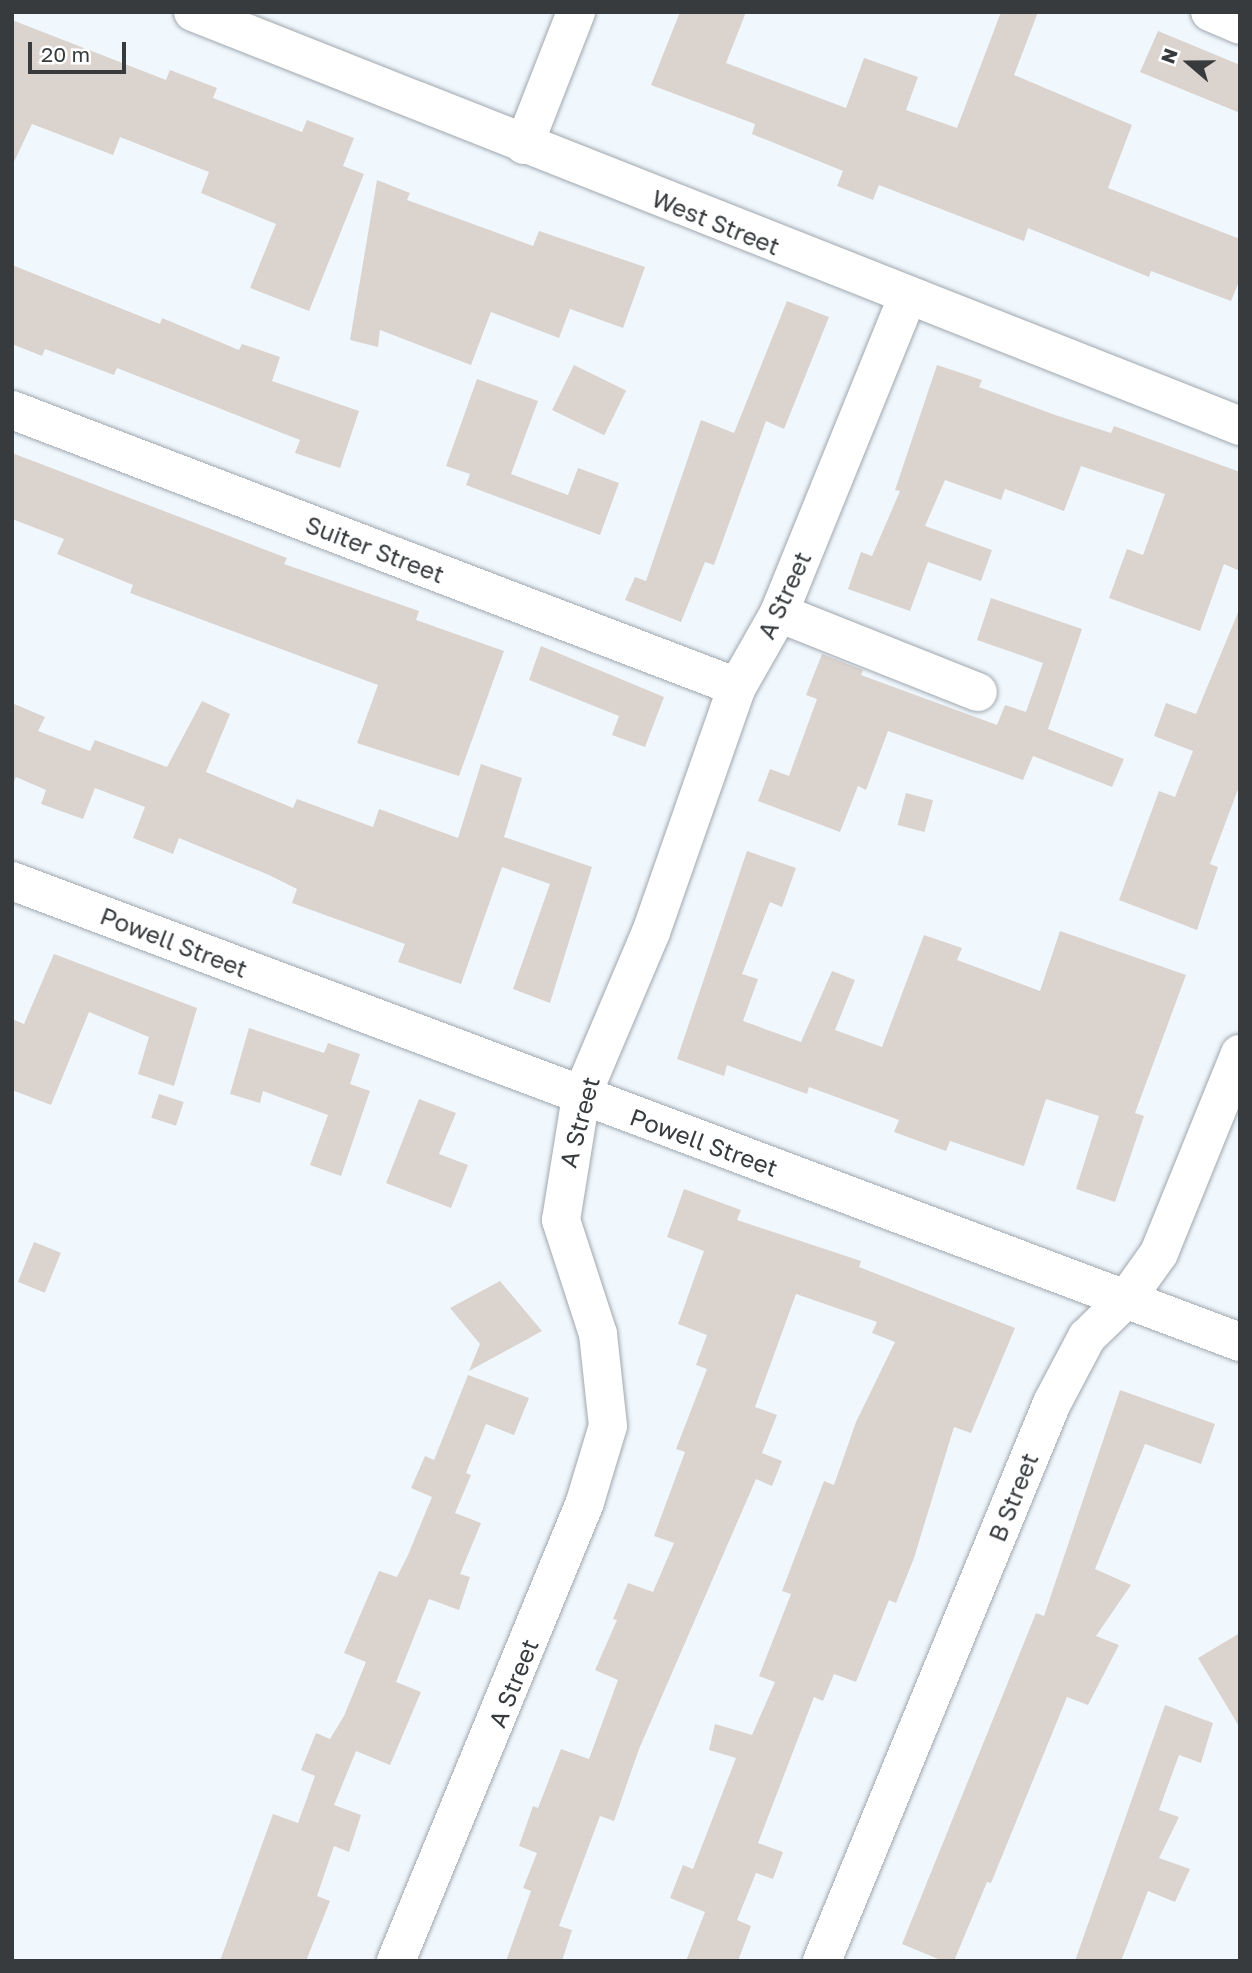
<!DOCTYPE html>
<html>
<head>
<meta charset="utf-8">
<style>
	body { margin:0 }
	#map { position:relative; width:1252px; height:1973px; overflow:hidden; background:#f0f8fe; font-family:"Golos Text",sans-serif }
	div>[style] { position:absolute }
	[style*='--x'] { left:calc(var(--x)*1px); top:calc(var(--y)*1px); width:calc(var(--w)*1px); rotate:calc(var(--a)*1deg) }
	.building>* { inset:0; background:#dbd3ce; transform-origin:0 0 }
	.roads { filter:drop-shadow(0 0 2px #a0a7ad) drop-shadow(0 0 2px #a0a7ad) }
	.minor>* { height:38px; margin:-19px; padding:0 19px; transform-origin:19px; border-radius:19px; background:#fff }
	span { translate:-50% -50%; white-space:nowrap; text-align:center; line-height:1.15; -webkit-text-stroke:6px #fff; paint-order:stroke }
	.street-label { font-size:24px; color:#383b3d }
	.frame { position:absolute; inset:0; border:14px solid #383b3d; pointer-events:none }
	.north { position:absolute; left:1154px; top:28px; width:70px; height:70px; -webkit-text-stroke:5px #fff; paint-order:stroke; rotate:290deg; font-size:19px; font-weight:700; line-height:28px; text-align:center; color:#383b3d }
	.north::after { content:''; display:block; margin:auto; width:24px; height:32px; background:#383b3d; clip-path:polygon(50% 0,100% 100%,50% 72%,0 100%) }
	.scale { position:absolute; left:28px; top:42px; width:98px; height:32px; box-sizing:border-box; border:4px solid #383b3d; border-top:0; padding-left:9px; font-size:21px; line-height:24px; white-space:nowrap; color:#383b3d; -webkit-text-stroke:5px #fff; paint-order:stroke }
</style>
</head>
<body>
<div id="map">
	<div class="building">
		<i style="clip-path:polygon(680px 12px,746px 12px,726px 63px,846px 108px,864px 58px,918px 77px,906px 110px,957px 128px,1001px 12px,1038px 12px,1014px 75px,1132px 125px,1108px 188px,1240px 239px,1240px 279px,1231px 301px,1151px 271px,1149px 277px,1028px 228px,1024px 241px,879px 185px,873px 200px,837px 186px,843px 171px,752px 134px,755px 124px,651px 85px)"></i>
		<i style="clip-path:polygon(12px 20px,166px 80px,170px 70px,217px 88px,213px 98px,302px 132px,307px 120px,354px 138px,343px 166px,364px 174px,309px 311px,250px 288px,276px 224px,201px 193px,209px 172px,120px 137px,113px 155px,32px 124px,12px 166px)"></i>
		<i style="clip-path:polygon(1158px 31px,1240px 65px,1240px 113px,1140px 72px)"></i>
		<i style="clip-path:polygon(377px 180px,410px 193px,407px 200px,533px 246px,539px 231px,645px 267px,623px 328px,570px 309px,559px 338px,491px 312px,471px 365px,380px 330px,378px 347px,350px 340px)"></i>
		<i style="clip-path:polygon(12px 265px,160px 324px,162px 318px,239px 350px,242px 344px,280px 357px,272px 381px,359px 411px,340px 468px,295px 453px,300px 440px,117px 368px,114px 375px,45px 349px,42px 356px,12px 344px)"></i>
		<i style="clip-path:polygon(787px 301px,829px 317px,784px 429px,766px 421px,714px 565px,705px 562px,681px 622px,625px 600px,635px 577px,646px 581px,701px 420px,734px 433px)"></i>
		<i style="left:574px;top:365px;width:58px;height:50px;rotate:26deg"></i>
		<i style="clip-path:polygon(937px 365px,982px 380px,979px 387px,1058px 416px,1111px 433px,1114px 426px,1240px 472px,1240px 571px,1224px 564px,1200px 631px,1109px 598px,1127px 549px,1143px 555px,1165px 494px,1081px 466px,1064px 511px,1005px 489px,1001px 500px,945px 480px,925px 526px,992px 550px,981px 581px,928px 562px,910px 611px,848px 589px,861px 552px,872px 556px,900px 491px,895px 490px)"></i>
		<i style="clip-path:polygon(477px 379px,538px 401px,511px 474px,568px 495px,578px 468px,619px 483px,600px 535px,466px 485px,470px 474px,446px 466px)"></i>
		<i style="clip-path:polygon(12px 453px,287px 558px,284px 564px,419px 611px,416px 620px,504px 651px,459px 776px,357px 743px,378px 685px,130px 593px,133px 585px,57px 554px,64px 539px,12px 519px)"></i>
		<i style="clip-path:polygon(991px 598px,1082px 629px,1048px 729px,1124px 759px,1112px 787px,1033px 756px,1023px 780px,888px 731px,866px 790px,858px 786px,840px 832px,758px 801px,770px 769px,789px 776px,817px 699px,806px 695px,822px 654px,863px 670px,861px 675px,997px 725px,1005px 705px,1026px 712px,1043px 663px,977px 640px)"></i>
		<i style="clip-path:polygon(1239px 610px,1240px 784px,1210px 864px,1218px 867px,1197px 930px,1119px 900px,1159px 791px,1175px 797px,1193px 751px,1154px 736px,1166px 703px,1196px 714px)"></i>
		<i style="clip-path:polygon(541px 646px,664px 697px,645px 747px,612px 735px,619px 716px,529px 680px)"></i>
		<i style="clip-path:polygon(202px 701px,230px 714px,206px 772px,293px 808px,297px 799px,373px 827px,379px 809px,458px 838px,481px 764px,522px 778px,504px 837px,592px 867px,550px 1003px,513px 989px,550px 884px,502px 867px,461px 984px,398px 962px,405px 944px,292px 903px,297px 889px,269px 875px,179px 838px,173px 854px,133px 838px,145px 807px,95px 788px,83px 819px,41px 804px,46px 790px,16px 777px,12px 786px,12px 703px,45px 717px,38px 731px,90px 751px,95px 740px,167px 767px)"></i>
		<i style="left:906px;top:793px;width:28px;height:33px;rotate:15deg"></i>
		<i style="clip-path:polygon(747px 851px,796px 868px,782px 907px,770px 902px,742px 974px,758px 979px,743px 1021px,801px 1042px,832px 971px,855px 980px,835px 1030px,882px 1047px,924px 935px,962px 948px,957px 960px,1040px 991px,1060px 931px,1186px 975px,1135px 1113px,1144px 1116px,1115px 1202px,1076px 1189px,1099px 1116px,1046px 1099px,1024px 1166px,950px 1141px,946px 1151px,894px 1132px,899px 1120px,809px 1087px,807px 1094px,727px 1065px,724px 1076px,677px 1059px)"></i>
		<i style="clip-path:polygon(54px 954px,197px 1008px,174px 1086px,138px 1074px,149px 1037px,89px 1012px,51px 1105px,12px 1090px,12px 1019px,24px 1024px)"></i>
		<i style="clip-path:polygon(249px 1028px,324px 1053px,328px 1043px,360px 1054px,350px 1084px,370px 1091px,341px 1176px,310px 1165px,328px 1115px,263px 1091px,260px 1103px,230px 1094px)"></i>
		<i style="left:159px;top:1094px;width:26px;height:25px;rotate:18deg"></i>
		<i style="clip-path:polygon(419px 1099px,456px 1113px,439px 1154px,468px 1165px,451px 1208px,386px 1183px)"></i>
		<i style="clip-path:polygon(684px 1189px,741px 1210px,737px 1220px,861px 1261px,859px 1267px,1015px 1328px,971px 1433px,954px 1427px,914px 1558px,896px 1603px,889px 1600px,856px 1682px,834px 1674px,823px 1701px,814px 1697px,758px 1843px,783px 1852px,773px 1879px,756px 1873px,737px 1920px,751px 1926px,738px 1961px,686px 1961px,705px 1912px,670px 1898px,683px 1865px,693px 1869px,736px 1758px,709px 1750px,715px 1724px,752px 1735px,775px 1682px,759px 1676px,791px 1594px,782px 1591px,824px 1481px,834px 1485px,856px 1422px,895px 1342px,872px 1333px,877px 1322px,796px 1294px,755px 1407px,777px 1415px,762px 1453px,782px 1461px,772px 1486px,756px 1479px,639px 1749px,614px 1821px,600px 1816px,559px 1926px,572px 1930px,562px 1961px,506px 1961px,531px 1891px,523px 1888px,537px 1853px,519px 1846px,533px 1806px,538px 1808px,561px 1749px,589px 1759px,618px 1680px,595px 1670px,617px 1620px,613px 1619px,628px 1583px,653px 1592px,674px 1543px,654px 1536px,685px 1452px,676px 1449px,707px 1369px,696px 1365px,707px 1335px,678px 1324px,704px 1251px,667px 1237px)"></i>
		<i style="left:34px;top:1242px;width:29px;height:43px;rotate:22deg"></i>
		<i style="clip-path:polygon(500px 1281px,542px 1331px,469px 1371px,480px 1344px,450px 1308px)"></i>
		<i style="clip-path:polygon(468px 1375px,529px 1398px,514px 1435px,486px 1424px,466px 1473px,471px 1475px,455px 1513px,481px 1523px,460px 1574px,470px 1577px,459px 1610px,429px 1599px,396px 1682px,421px 1692px,390px 1765px,356px 1751px,334px 1805px,361px 1815px,349px 1852px,334px 1846px,317px 1896px,330px 1901px,306px 1961px,220px 1961px,273px 1814px,298px 1823px,315px 1776px,301px 1770px,316px 1733px,330px 1739px,344px 1716px,366px 1662px,344px 1653px,379px 1571px,397px 1577px,408px 1555px,432px 1497px,411px 1488px,425px 1456px,434px 1460px)"></i>
		<i style="clip-path:polygon(1120px 1390px,1215px 1424px,1201px 1464px,1145px 1444px,1095px 1569px,1131px 1585px,1096px 1636px,1119px 1645px,1088px 1705px,1067px 1697px,991px 1883px,987px 1882px,954px 1961px,943px 1961px,902px 1944px,1036px 1613px,1044px 1616px)"></i>
		<i style="clip-path:polygon(1240px 1633px,1240px 1728px,1198px 1658px)"></i>
		<i style="clip-path:polygon(1165px 1705px,1213px 1723px,1201px 1763px,1179px 1755px,1159px 1810px,1179px 1817px,1159px 1858px,1190px 1869px,1175px 1902px,1148px 1891px,1121px 1961px,1075px 1961px)"></i>
	</div>
	<div class="roads">
		<div class="minor">
			<i style="--x:193;--y:12;--w:1126;--a:21.57"></i>
			<i style="--x:1210;--y:12;--w:33;--a:23"></i>
			<i style="--x:524;--y:145;--w:143;--a:-68.6"></i>
			<i style="--x:12;--y:410;--w:776;--a:20.91"></i>
			<i style="--x:779;--y:613;--w:214;--a:21.7"></i>
			<i style="--x:12;--y:881;--w:1312;--a:20.58"></i>
			<i style="--x:396;--y:1961;--w:496;--a:-67.6"></i>
			<i style="--x:585;--y:1502;--w:79;--a:-73.2"></i>
			<i style="--x:608;--y:1426;--w:93;--a:-96.2"></i>
			<i style="--x:598;--y:1334;--w:120;--a:-108"></i>
			<i style="--x:561;--y:1220;--w:125;--a:-80.8"></i>
			<i style="--x:581;--y:1097;--w:179;--a:-67"></i>
			<i style="--x:651;--y:932;--w:260;--a:-70.7"></i>
			<i style="--x:737;--y:687;--w:85;--a:-60.4"></i>
			<i style="--x:779;--y:613;--w:340;--a:-67.9"></i>
			<i style="--x:822;--y:1961;--w:604;--a:-67.6"></i>
			<i style="--x:1052;--y:1403;--w:75;--a:-62.1"></i>
			<i style="--x:1087;--y:1337;--w:56;--a:-44.3"></i>
			<i style="--x:1127;--y:1298;--w:55;--a:-54.6"></i>
			<i style="--x:1159;--y:1253;--w:215;--a:-67.9"></i>
		</div>
	</div>
	<div class="street-label">
		<span style="left:716px;top:222px;rotate:22deg">West Street</span>
		<span style="left:375px;top:549px;rotate:21deg">Suiter Street</span>
		<span style="left:784px;top:595px;rotate:-65deg">A Street</span>
		<span style="left:174px;top:942px;rotate:21deg">Powell Street</span>
		<span style="left:579px;top:1122px;rotate:-75deg">A Street</span>
		<span style="left:704px;top:1142px;rotate:20deg">Powell Street</span>
		<span style="left:1013px;top:1497px;rotate:-68deg">B Street</span>
		<span style="left:513px;top:1683px;rotate:-68deg">A Street</span>
	</div>
	<div class="frame"></div>
	<div class="north">N</div>
	<div class="scale">20 m</div>
</div>
</body>
</html>
